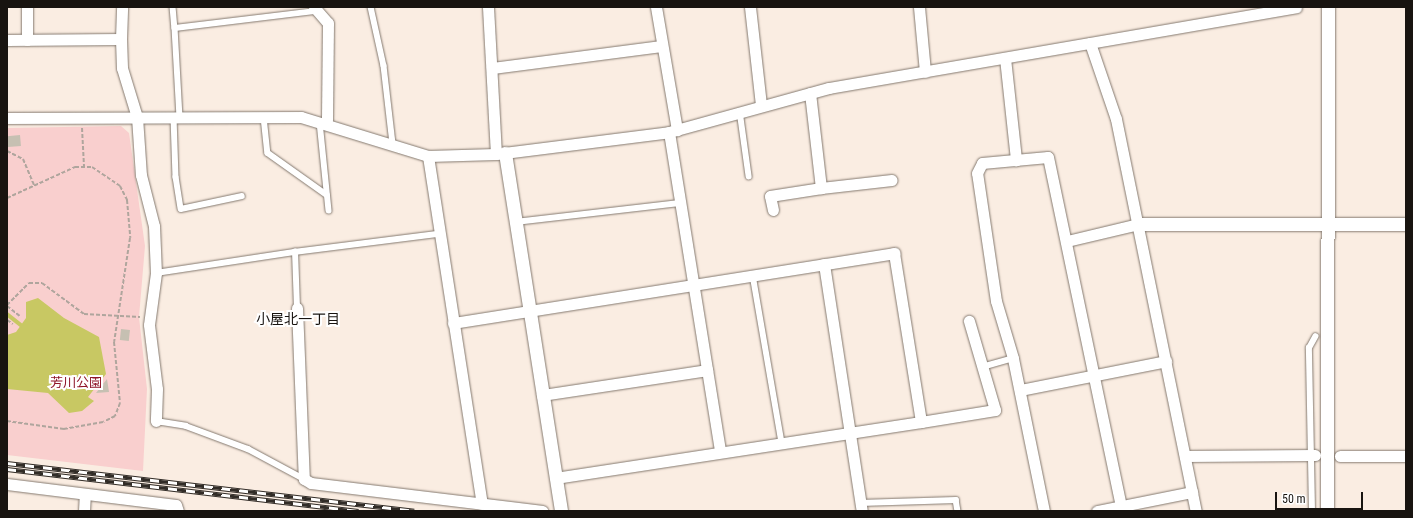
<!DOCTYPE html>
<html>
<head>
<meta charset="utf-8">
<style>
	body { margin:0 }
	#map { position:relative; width:1413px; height:518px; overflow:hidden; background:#faede2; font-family:"Roboto Condensed","Noto Sans JP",sans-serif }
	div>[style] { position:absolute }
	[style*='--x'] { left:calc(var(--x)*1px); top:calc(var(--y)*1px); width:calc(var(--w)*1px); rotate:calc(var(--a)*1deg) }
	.green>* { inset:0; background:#f9cfce }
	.water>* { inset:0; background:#c8c863 }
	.stream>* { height:3.5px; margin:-1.75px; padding:0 1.75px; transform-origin:1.75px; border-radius:1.75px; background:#c8c863 }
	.building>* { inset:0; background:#c6c0b2; transform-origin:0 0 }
	.path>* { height:2px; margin-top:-1px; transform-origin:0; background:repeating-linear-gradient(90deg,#afa59d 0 4px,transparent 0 6px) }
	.roads { filter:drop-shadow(0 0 1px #84796f) drop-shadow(0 0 1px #84796f) }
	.service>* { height:5.5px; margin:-2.75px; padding:0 2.75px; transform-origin:2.75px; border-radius:2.75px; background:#fff }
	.minor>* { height:11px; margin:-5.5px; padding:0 5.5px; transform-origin:5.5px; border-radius:5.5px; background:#fff }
	.tertiary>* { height:13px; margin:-6.5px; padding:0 6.5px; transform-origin:6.5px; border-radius:6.5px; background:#fff }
	.rail>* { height:4.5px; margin-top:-2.25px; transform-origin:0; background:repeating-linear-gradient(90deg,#fff 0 9px,#312c27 0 18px); box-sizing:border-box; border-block:1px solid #312c27 }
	span { translate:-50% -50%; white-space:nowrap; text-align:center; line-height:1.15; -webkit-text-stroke:4px #fff; paint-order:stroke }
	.park-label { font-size:13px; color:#8e1529 }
	.neighbourhood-label { font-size:14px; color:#181410 }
	.frame { position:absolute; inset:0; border:8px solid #181410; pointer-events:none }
	.scale { position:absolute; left:1275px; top:492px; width:88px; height:18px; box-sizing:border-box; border:2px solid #181410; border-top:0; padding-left:5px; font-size:12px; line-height:14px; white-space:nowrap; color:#181410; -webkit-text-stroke:3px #fff; paint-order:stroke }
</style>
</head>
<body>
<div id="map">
	<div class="green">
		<i style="clip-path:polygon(121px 126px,129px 133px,145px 246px,139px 317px,147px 389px,143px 471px,7px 455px,7px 128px)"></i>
	</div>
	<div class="water">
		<i style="clip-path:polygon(38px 298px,64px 318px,99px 337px,106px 374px,88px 397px,94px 401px,82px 411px,69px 413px,48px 393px,7px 389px,7px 335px,16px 332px,26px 318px,26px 302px)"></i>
	</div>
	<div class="stream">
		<i style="--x:7;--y:314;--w:18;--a:38"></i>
	</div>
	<div class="building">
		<i style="left:20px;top:135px;width:11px;height:13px;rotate:85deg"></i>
		<i style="left:121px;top:329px;width:9px;height:11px;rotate:6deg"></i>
		<i style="clip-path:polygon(107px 379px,109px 392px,96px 393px)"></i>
	</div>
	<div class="path">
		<i style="--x:82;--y:128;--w:39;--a:87"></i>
		<i style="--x:7;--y:151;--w:18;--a:27"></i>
		<i style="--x:23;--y:159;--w:28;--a:67"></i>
		<i style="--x:7;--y:198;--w:75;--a:-24.5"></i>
		<i style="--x:75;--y:167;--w:17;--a:0"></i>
		<i style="--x:92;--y:167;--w:34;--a:34"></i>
		<i style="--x:120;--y:186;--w:16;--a:63"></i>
		<i style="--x:127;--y:200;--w:38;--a:85"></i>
		<i style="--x:130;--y:238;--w:105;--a:98.7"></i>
		<i style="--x:114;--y:342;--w:61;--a:84.4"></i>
		<i style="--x:120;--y:403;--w:14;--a:111"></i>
		<i style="--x:115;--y:416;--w:13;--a:153"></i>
		<i style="--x:103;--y:422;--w:40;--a:170"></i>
		<i style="--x:64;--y:429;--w:58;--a:-172"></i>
		<i style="--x:7;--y:305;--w:31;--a:-45"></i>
		<i style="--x:29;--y:283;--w:13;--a:0"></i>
		<i style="--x:42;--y:283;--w:52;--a:36.4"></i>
		<i style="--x:84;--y:314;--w:56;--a:3.1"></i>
		<i style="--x:7;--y:306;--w:16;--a:38"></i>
		<i style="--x:7;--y:320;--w:7;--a:34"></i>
	</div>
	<div class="roads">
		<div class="service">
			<i style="--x:173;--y:7;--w:21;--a:85"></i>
			<i style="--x:175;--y:28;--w:142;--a:-6.9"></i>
			<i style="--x:371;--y:7;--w:60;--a:77.6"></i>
			<i style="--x:384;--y:66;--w:79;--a:83.4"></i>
			<i style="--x:175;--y:28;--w:89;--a:86.8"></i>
			<i style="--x:740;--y:111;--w:66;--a:82.1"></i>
			<i style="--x:174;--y:117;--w:60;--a:88.1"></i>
			<i style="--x:176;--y:177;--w:32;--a:81"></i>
			<i style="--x:181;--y:209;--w:62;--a:-12"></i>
			<i style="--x:264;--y:117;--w:36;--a:84"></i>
			<i style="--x:268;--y:153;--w:72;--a:35.4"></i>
			<i style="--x:320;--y:122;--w:89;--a:84.2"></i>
			<i style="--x:516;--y:222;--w:166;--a:-6.6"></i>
			<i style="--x:156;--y:273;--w:141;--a:-8.6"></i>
			<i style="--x:753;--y:275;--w:170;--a:80.2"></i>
			<i style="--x:297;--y:308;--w:56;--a:-92"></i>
			<i style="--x:295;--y:252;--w:144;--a:-7.2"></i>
			<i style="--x:982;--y:367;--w:32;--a:-16"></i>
			<i style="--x:156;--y:421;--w:30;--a:9"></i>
			<i style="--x:186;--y:426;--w:66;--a:20.4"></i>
			<i style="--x:248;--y:449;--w:64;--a:28.2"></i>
			<i style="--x:860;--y:503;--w:96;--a:-1.8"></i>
			<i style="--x:956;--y:500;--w:11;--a:80"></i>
			<i style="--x:1312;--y:511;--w:163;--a:-91.1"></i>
			<i style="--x:1309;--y:348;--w:13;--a:-61"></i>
		</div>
		<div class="minor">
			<i style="--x:27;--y:7;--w:33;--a:90"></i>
			<i style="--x:314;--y:7;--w:21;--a:49"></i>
			<i style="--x:328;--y:23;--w:100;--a:90.6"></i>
			<i style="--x:488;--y:7;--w:147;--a:86.9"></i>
			<i style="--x:656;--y:7;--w:125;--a:80.3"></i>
			<i style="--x:750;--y:7;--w:99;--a:83.6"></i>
			<i style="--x:919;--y:7;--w:65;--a:84.7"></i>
			<i style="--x:121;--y:39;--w:29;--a:88"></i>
			<i style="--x:122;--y:68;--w:51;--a:73"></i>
			<i style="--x:137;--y:117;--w:58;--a:86.1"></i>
			<i style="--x:141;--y:175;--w:53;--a:75.7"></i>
			<i style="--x:154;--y:226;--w:47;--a:87.6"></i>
			<i style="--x:156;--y:273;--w:52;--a:97.7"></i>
			<i style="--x:149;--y:325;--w:64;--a:82.9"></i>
			<i style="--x:157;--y:389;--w:32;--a:92"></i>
			<i style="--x:7;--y:40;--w:114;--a:-0.5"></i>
			<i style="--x:121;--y:39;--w:32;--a:-88"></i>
			<i style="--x:1090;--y:43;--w:80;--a:71.1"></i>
			<i style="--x:1116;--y:119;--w:400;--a:78.5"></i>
			<i style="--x:1005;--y:58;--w:103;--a:83.8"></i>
			<i style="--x:492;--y:68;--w:171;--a:-7.4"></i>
			<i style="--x:810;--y:93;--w:96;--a:83.4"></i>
			<i style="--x:821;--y:188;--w:71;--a:-6.4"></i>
			<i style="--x:7;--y:118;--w:294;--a:-0.2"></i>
			<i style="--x:301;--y:117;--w:133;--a:17.1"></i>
			<i style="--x:428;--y:156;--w:68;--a:-1.7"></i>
			<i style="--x:496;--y:154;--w:174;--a:-7.2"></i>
			<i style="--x:669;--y:132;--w:166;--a:-15.4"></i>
			<i style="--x:829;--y:88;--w:474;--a:-9.8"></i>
			<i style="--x:669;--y:132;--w:324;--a:80.9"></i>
			<i style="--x:428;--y:156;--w:352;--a:81.2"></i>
			<i style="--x:773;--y:210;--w:14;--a:-102"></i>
			<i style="--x:770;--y:196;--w:52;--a:-8.9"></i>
			<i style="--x:1067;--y:241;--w:74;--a:-13.3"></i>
			<i style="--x:824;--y:264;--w:250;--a:81.3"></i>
			<i style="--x:297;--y:308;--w:171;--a:87.7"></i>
			<i style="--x:304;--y:479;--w:8;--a:30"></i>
			<i style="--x:311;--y:483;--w:233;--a:6.9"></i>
			<i style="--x:453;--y:323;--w:447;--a:-9"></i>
			<i style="--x:894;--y:253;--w:171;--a:80.9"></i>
			<i style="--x:921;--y:422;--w:370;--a:171.3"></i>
			<i style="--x:1020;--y:390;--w:149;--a:-11.2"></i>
			<i style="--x:542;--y:395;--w:167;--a:-8.6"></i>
			<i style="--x:921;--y:422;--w:75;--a:-9.2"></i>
			<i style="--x:995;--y:410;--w:93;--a:-106.3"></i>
			<i style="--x:1185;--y:456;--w:130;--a:-0.4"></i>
			<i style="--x:1340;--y:456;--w:66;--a:0"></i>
			<i style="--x:7;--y:484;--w:170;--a:7.1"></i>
			<i style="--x:176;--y:505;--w:6;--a:72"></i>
			<i style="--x:84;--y:511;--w:17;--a:-87"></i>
			<i style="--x:1044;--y:511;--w:156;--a:-101.5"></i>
			<i style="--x:1013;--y:358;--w:59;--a:-106.6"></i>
			<i style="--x:996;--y:301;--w:129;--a:-98.4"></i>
			<i style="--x:977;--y:173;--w:11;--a:-63"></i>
			<i style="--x:982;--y:163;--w:66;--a:-5.2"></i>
			<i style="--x:1048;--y:157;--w:357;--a:78.2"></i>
			<i style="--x:1097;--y:511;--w:97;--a:-11.3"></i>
		</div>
		<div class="tertiary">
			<i style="--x:505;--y:153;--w:362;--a:81.1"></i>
			<i style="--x:1139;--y:224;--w:267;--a:0"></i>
			<i style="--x:1327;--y:511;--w:504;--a:-89.89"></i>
		</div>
	</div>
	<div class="rail">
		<i style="--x:7;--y:463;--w:410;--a:6.7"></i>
		<i style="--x:7;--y:469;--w:354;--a:6.8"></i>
	</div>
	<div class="park-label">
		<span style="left:76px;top:383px">芳川公園</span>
	</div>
	<div class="neighbourhood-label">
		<span style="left:298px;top:319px">小屋北一丁目</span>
	</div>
	<div class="frame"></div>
	<div class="scale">50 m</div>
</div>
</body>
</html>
